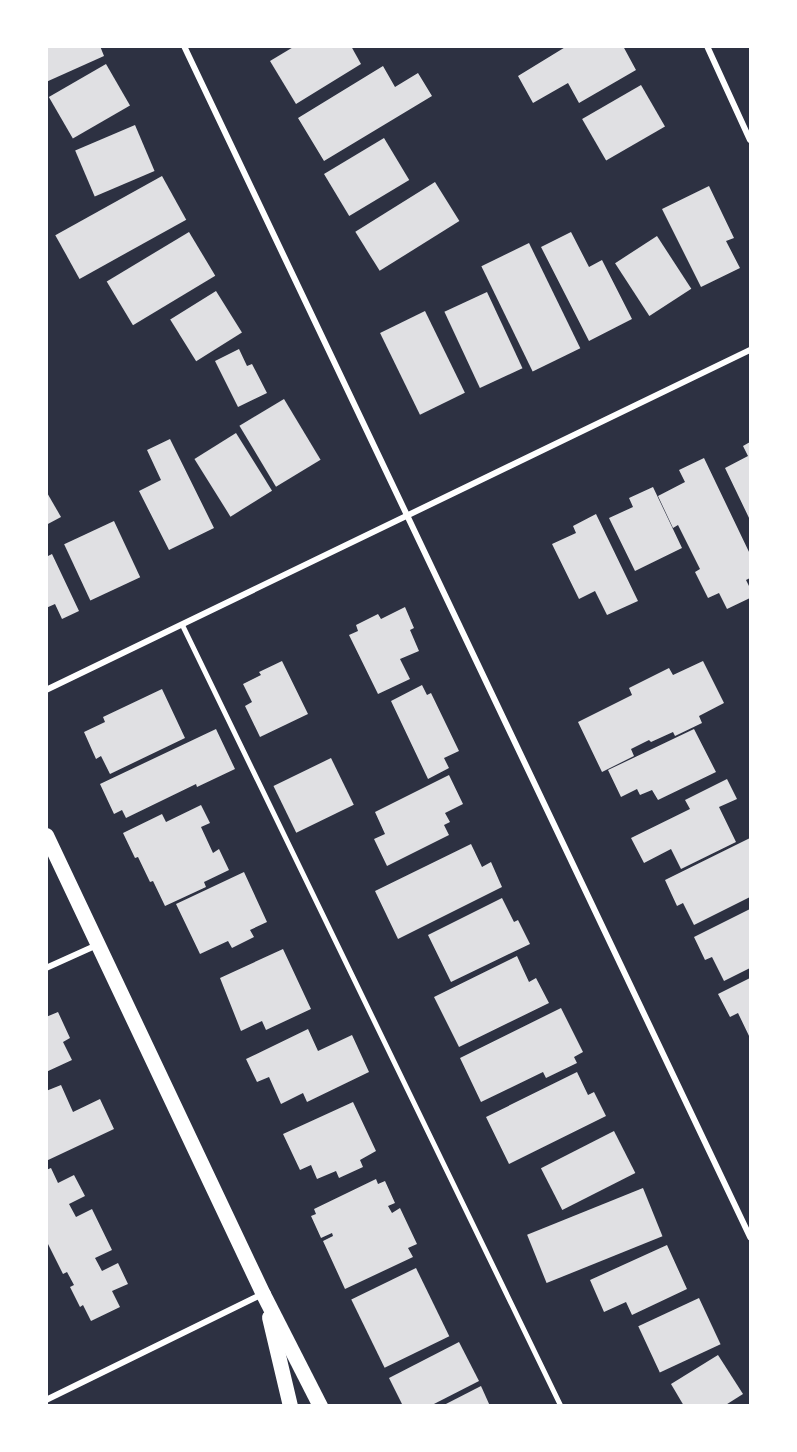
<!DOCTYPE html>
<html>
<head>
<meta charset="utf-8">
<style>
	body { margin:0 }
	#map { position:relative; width:797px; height:1452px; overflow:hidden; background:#2d3142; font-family:Overpass,sans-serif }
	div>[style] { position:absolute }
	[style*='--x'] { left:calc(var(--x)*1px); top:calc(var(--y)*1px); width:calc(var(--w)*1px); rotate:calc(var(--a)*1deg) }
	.building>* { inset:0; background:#e0e0e3; transform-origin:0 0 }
	.service>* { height:4.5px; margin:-2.25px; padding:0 2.25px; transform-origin:2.25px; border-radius:2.25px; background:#fff }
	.minor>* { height:6px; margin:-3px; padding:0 3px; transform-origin:3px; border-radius:3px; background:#fff }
	.primary>* { height:15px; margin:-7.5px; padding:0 7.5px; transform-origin:7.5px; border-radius:7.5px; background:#fff }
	span { translate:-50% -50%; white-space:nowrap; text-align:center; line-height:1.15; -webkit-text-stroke:4.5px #fff; paint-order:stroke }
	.frame { position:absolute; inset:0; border:48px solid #fff; pointer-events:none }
</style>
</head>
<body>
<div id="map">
	<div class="building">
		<i style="clip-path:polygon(46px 46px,100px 46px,104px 56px,46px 82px)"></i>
		<i style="clip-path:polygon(295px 46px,351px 46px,361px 64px,296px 104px,270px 61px)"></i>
		<i style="clip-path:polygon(567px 46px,623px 46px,636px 70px,579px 103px,568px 83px,533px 103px,518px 76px)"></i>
		<i style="left:106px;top:64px;width:48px;height:66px;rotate:60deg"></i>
		<i style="clip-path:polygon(383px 66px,395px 87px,418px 73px,432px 96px,324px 161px,298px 118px)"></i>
		<i style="left:641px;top:85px;width:48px;height:68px;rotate:60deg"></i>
		<i style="left:135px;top:125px;width:50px;height:65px;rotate:67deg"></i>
		<i style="left:384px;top:138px;width:49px;height:70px;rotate:59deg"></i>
		<i style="left:162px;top:176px;width:50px;height:122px;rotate:61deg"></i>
		<i style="left:435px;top:182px;width:46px;height:94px;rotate:58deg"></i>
		<i style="clip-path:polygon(709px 186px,734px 238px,726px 241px,740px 268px,701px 287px,662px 209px)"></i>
		<i style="left:189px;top:232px;width:51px;height:96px;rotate:59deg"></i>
		<i style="clip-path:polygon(571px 232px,589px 267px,602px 260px,632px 319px,589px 341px,541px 247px)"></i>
		<i style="left:657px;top:236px;width:63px;height:50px;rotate:57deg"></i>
		<i style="left:529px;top:243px;width:117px;height:53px;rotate:64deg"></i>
		<i style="left:216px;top:291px;width:49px;height:54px;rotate:58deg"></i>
		<i style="left:487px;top:292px;width:84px;height:47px;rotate:65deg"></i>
		<i style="left:425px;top:311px;width:91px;height:50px;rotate:64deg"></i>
		<i style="clip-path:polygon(239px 349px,247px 366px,252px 364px,267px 393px,238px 407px,215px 361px)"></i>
		<i style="left:284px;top:399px;width:71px;height:52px;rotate:59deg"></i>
		<i style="left:236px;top:433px;width:68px;height:49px;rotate:58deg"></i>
		<i style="clip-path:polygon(170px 439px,214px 528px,169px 550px,139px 491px,161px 480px,147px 450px)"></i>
		<i style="clip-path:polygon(750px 442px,750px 520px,725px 468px,748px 456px,743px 446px)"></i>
		<i style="clip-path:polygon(704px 458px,750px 554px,750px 578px,746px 580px,750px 588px,750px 598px,727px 609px,719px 593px,708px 598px,695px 572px,700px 569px,678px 525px,673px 528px,658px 496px,685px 482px,679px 470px)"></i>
		<i style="clip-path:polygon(653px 487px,682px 548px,635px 571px,609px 518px,633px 507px,629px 498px)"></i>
		<i style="clip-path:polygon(46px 491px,61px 517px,46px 525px)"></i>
		<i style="clip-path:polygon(596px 514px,638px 601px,607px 615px,595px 591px,579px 599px,552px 544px,576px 533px,573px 526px)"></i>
		<i style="left:114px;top:521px;width:62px;height:55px;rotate:65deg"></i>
		<i style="clip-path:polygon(52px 554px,79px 611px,62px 619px,55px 604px,46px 608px,46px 557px)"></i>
		<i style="clip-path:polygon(405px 607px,414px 628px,410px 630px,419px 651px,400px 659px,410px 679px,378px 694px,349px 635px,358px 631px,356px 625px,378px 614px,381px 619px)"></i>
		<i style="clip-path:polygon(282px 661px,308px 714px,260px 737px,245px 706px,252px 702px,243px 684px,261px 675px,259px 672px)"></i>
		<i style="clip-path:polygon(703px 661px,724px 703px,699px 716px,702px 723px,675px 736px,673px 732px,651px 742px,649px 740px,631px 749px,634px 756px,602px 772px,578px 722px,632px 695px,629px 688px,669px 668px,673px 675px)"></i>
		<i style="clip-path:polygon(422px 685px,427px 695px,431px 693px,459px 751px,444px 758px,449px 768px,428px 779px,391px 701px)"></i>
		<i style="clip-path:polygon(162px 689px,185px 738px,110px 774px,101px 756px,96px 759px,84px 732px,105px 722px,103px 717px)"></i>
		<i style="clip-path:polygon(216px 729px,235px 769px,197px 787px,196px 784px,126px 818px,122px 810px,114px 814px,100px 784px)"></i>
		<i style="clip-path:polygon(694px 729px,716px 772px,658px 800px,652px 790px,640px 795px,637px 789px,621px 797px,608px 770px)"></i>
		<i style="left:331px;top:758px;width:52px;height:64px;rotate:64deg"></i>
		<i style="clip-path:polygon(449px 775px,463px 804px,445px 813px,450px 822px,444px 825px,449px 835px,387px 866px,374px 839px,385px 834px,375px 812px)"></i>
		<i style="clip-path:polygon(727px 779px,737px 799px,719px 807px,736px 842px,681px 869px,671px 849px,644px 863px,631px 838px,690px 809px,685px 800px)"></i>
		<i style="clip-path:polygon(201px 805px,210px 823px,201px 827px,213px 853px,219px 849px,229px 870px,204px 882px,206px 887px,165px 906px,153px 881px,150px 882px,138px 857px,135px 858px,123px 833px,162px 814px,166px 822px)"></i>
		<i style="clip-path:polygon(750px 838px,750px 897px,694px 925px,683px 903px,677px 906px,665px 880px)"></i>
		<i style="clip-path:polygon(471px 844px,482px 867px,491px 862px,502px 887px,398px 939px,375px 891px)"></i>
		<i style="clip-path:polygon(244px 872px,267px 922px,250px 930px,254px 937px,232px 948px,228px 941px,200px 954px,176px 904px)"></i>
		<i style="clip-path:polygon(502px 898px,514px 922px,518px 920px,530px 944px,451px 982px,428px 935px)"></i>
		<i style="clip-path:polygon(750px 909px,750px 968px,724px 981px,712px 957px,705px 960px,694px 937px)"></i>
		<i style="clip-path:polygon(283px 949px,311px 1009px,266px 1030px,262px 1021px,241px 1031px,220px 978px)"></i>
		<i style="clip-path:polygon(517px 956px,529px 982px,536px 978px,549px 1003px,459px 1047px,434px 997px)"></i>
		<i style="clip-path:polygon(750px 978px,750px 1038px,738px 1013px,730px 1017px,718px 994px)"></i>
		<i style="clip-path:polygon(561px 1008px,583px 1052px,574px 1057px,577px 1063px,546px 1078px,543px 1072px,481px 1102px,460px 1058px)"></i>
		<i style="clip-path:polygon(58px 1012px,70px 1038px,63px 1042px,72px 1060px,46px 1072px,46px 1017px)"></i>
		<i style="clip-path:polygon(308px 1029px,318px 1051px,352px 1035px,369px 1072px,307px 1102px,303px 1093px,281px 1104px,269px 1077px,257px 1082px,246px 1059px)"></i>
		<i style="clip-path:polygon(577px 1072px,588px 1095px,594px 1092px,606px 1116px,509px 1164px,486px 1117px)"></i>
		<i style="clip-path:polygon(61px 1085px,73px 1112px,100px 1099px,114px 1129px,46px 1161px,46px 1091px)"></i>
		<i style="clip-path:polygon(353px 1102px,376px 1151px,360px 1160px,363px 1167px,339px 1178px,336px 1171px,317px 1179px,311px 1165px,300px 1170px,283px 1134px)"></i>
		<i style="left:614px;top:1131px;width:47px;height:82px;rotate:63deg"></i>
		<i style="clip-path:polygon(51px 1168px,58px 1183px,74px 1175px,85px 1196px,69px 1204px,76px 1217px,92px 1209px,112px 1250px,95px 1258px,102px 1271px,118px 1263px,128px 1284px,112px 1291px,120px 1307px,91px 1321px,83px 1305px,80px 1307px,70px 1287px,74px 1285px,67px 1272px,63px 1274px,46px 1240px,46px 1170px)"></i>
		<i style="clip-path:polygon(376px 1179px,378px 1184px,385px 1181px,395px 1203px,388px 1206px,392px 1213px,400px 1208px,417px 1244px,408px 1248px,413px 1257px,345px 1289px,323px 1241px,333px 1236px,332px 1233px,321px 1238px,311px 1216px,316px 1214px,314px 1209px)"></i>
		<i style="left:643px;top:1188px;width:52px;height:125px;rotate:68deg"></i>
		<i style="clip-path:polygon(667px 1245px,687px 1289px,632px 1315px,626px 1302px,604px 1312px,590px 1280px)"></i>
		<i style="left:416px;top:1268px;width:76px;height:72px;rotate:64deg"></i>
		<i style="left:699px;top:1298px;width:51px;height:67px;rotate:65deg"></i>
		<i style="clip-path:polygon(459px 1342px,479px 1381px,430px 1406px,403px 1406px,389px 1378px)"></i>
		<i style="clip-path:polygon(718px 1355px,743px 1394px,724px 1406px,684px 1406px,671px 1384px)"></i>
		<i style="clip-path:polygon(481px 1386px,490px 1406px,442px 1406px)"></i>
	</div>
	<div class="service">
		<i style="--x:182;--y:624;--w:869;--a:64.14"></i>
	</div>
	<div class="minor">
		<i style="--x:184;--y:46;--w:1319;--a:64.58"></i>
		<i style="--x:707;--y:46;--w:103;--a:65.4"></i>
		<i style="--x:46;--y:690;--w:782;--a:-25.78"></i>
		<i style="--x:46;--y:968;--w:56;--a:-24.3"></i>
		<i style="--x:46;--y:1400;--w:241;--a:-26.1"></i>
	</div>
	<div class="primary">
		<i style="--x:46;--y:835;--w:508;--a:64.7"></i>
		<i style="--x:263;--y:1294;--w:126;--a:63"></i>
		<i style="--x:269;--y:1317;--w:91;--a:76.7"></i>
	</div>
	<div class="frame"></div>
</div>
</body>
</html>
